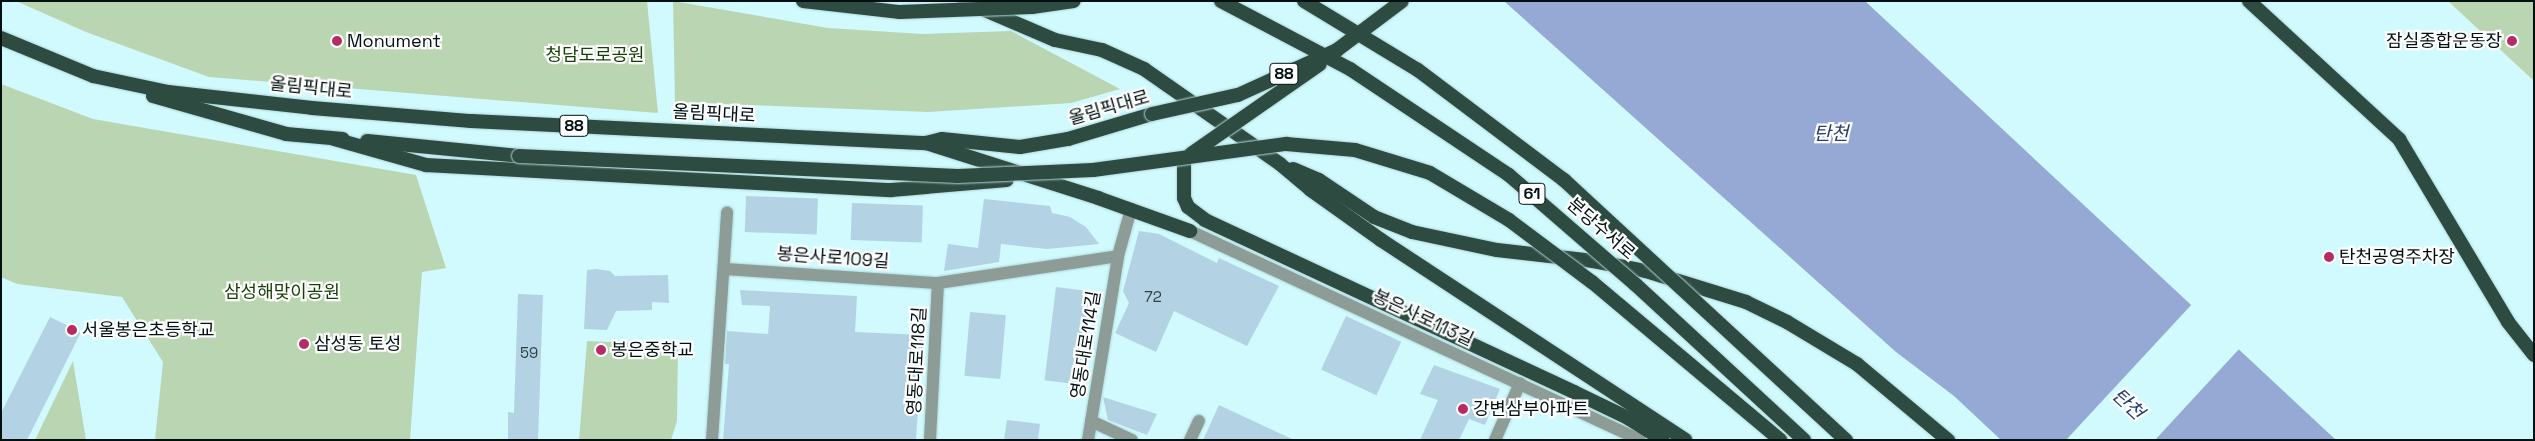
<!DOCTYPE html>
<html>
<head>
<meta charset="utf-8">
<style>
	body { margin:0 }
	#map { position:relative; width:2535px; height:441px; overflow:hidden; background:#d0fafd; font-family:"Space Grotesk","Noto Sans KR",sans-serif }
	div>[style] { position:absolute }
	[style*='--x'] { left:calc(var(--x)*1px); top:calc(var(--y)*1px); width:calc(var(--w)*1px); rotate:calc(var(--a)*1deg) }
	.green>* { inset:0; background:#bad5b1 }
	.water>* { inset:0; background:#95a9d4 }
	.pier>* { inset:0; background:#d0fafd }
	.building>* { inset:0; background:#b3d3e5; transform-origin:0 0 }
	.roads { filter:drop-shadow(0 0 1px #afd5d7) drop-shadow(0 0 1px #afd5d7) }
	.minor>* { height:12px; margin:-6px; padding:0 6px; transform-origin:6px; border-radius:6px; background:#8d9c96 }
	.tertiary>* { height:12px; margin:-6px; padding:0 6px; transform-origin:6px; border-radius:6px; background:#8d9c96 }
	.trunk>* { height:14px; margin:-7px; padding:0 7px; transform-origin:7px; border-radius:7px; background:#2e4b41 }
	.bridges { filter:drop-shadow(0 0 1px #afd5d7) drop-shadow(0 0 1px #afd5d7) }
	.trunk-bridge>* { height:14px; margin:-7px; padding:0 7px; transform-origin:7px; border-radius:7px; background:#2e4b41 }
	.dots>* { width:14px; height:14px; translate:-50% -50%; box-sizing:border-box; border:2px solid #fefefe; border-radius:50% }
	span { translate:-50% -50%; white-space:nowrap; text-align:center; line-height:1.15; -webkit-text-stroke:4.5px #fefefe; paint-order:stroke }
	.number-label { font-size:15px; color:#2f4146 }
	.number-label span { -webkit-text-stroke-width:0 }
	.shield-label span { padding:1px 4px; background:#fefefe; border:1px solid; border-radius:4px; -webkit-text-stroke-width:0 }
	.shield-label { font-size:16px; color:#031011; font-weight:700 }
	.poi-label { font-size:18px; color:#031011 }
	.left { translate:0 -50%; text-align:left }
	.right { translate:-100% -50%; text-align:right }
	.park-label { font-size:18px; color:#163f04 }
	.street-label { font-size:18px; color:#031011 }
	.water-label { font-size:19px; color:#273c72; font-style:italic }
	.frame { position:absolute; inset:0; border:2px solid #031011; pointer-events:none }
</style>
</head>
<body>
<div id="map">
	<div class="green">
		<i style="clip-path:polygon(16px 1px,647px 1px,658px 113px,209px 77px,86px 32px)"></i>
		<i style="clip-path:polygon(673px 1px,828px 28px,922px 34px,1011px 31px,1120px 89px,1071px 103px,928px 112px,675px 102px)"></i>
		<i style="clip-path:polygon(2448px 1px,2534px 1px,2534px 81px)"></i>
		<i style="clip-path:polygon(1px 84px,93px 119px,416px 175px,446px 268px,422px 272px,410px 440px,155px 440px,163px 362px,122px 297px,17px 284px,1px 277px)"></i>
		<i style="clip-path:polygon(587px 341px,678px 345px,677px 421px,671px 440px,579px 440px)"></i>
		<i style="clip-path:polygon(73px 361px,86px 440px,35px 440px)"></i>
	</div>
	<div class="water">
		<i style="clip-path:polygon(1504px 1px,1865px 1px,2336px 440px,2001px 440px,1954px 396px,1896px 352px)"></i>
	</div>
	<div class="pier">
		<i style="clip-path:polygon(2193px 303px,2240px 348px,2155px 440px,2066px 440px)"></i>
	</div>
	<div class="building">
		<i style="left:746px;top:196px;width:72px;height:36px;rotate:2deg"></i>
		<i style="clip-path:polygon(984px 199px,1050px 206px,1052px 213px,1070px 217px,1086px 227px,1099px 244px,1047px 249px,1001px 244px,999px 262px,944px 271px,948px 244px,978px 248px)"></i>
		<i style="left:852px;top:203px;width:71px;height:37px;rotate:2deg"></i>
		<i style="clip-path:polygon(1139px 231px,1159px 234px,1217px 263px,1219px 258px,1279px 286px,1247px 346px,1174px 311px,1156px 352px,1115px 333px,1129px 303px,1123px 291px)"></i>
		<i style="clip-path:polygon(596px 269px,610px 271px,615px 276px,668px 275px,669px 303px,652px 302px,652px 310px,616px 311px,607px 330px,584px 329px,587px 270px)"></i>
		<i style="left:1056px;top:287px;width:34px;height:94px;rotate:7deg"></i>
		<i style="clip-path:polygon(740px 290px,857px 296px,855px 332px,923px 335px,916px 440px,723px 440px,729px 364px,725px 364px,727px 331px,768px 334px,770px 306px,742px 305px)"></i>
		<i style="clip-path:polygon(518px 294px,543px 295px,538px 440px,508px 440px,508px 412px,514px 413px)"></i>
		<i style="left:970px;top:312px;width:36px;height:64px;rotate:5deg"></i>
		<i style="left:1346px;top:316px;width:61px;height:59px;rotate:25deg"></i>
		<i style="clip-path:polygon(50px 317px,81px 332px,27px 440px,1px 440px,1px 413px)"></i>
		<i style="clip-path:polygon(1434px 365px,1500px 389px,1485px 425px,1469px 419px,1459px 440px,1420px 440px,1438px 400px,1420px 394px)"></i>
		<i style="clip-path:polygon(1103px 397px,1157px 414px,1147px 435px,1108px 420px)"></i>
		<i style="clip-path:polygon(1219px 405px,1294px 440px,1203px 440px)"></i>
		<i style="clip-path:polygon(1007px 420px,1040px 424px,1038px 440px,1004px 440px)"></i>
	</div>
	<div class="roads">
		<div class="minor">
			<i style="--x:725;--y:269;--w:213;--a:3.8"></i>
			<i style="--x:938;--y:283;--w:182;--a:-8.5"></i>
			<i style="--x:1091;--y:421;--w:45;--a:24.9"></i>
			<i style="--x:712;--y:440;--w:228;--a:-86.2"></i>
			<i style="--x:930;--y:440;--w:157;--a:-87.1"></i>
			<i style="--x:1088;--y:440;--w:186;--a:-80.7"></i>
			<i style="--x:1118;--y:256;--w:49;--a:-74.5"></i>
			<i style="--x:1190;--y:440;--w:21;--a:-65"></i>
			<i style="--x:1495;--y:440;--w:62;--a:-66.3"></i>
		</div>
		<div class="tertiary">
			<i style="--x:1190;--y:231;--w:496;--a:24.9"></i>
		</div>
		<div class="trunk">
			<i style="--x:964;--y:1;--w:99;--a:23.2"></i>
			<i style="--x:1055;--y:40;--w:48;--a:12"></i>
			<i style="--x:1102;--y:50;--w:46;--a:24.3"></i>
			<i style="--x:1144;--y:69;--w:166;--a:34.9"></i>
			<i style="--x:1280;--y:164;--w:40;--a:40"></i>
			<i style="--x:1311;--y:190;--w:86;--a:35.5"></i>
			<i style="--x:1381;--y:240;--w:364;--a:33.3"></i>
			<i style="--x:2249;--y:1;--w:204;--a:42.6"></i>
			<i style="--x:2399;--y:139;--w:213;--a:59.2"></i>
			<i style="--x:2508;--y:322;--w:42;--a:51.8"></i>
			<i style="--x:1;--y:38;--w:100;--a:22.4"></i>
			<i style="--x:93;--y:76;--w:77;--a:12"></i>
			<i style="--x:168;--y:92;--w:145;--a:6.3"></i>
			<i style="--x:312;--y:108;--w:160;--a:4.7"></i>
			<i style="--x:471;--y:121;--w:456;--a:2.8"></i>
			<i style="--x:926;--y:143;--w:16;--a:-14"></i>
			<i style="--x:942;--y:139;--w:78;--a:5.9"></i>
			<i style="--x:1020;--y:147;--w:49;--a:-9.5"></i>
			<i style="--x:1068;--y:139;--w:88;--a:-16.6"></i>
			<i style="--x:153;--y:96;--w:138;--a:15.9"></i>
			<i style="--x:286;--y:134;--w:57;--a:5"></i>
			<i style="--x:334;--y:139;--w:96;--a:15.8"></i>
			<i style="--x:426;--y:165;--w:466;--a:3.1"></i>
			<i style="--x:891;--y:190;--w:116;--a:-4.9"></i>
			<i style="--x:367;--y:141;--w:153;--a:5.6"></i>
			<i style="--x:926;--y:143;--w:181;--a:17.7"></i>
			<i style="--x:1098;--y:198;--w:98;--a:19.7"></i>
			<i style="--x:1184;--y:159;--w:39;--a:90"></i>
			<i style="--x:1184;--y:198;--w:10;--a:66"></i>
			<i style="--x:1188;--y:207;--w:21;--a:37"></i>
			<i style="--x:1205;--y:220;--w:407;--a:25"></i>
			<i style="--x:1574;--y:392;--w:60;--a:25.7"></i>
			<i style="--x:1628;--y:418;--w:41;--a:32.2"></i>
			<i style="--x:1293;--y:169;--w:28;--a:23"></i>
			<i style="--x:1319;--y:180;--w:66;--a:33.9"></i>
			<i style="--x:1374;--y:217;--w:41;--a:21.5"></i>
			<i style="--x:1412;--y:232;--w:87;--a:12"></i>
			<i style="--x:1497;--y:250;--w:97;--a:6.5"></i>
			<i style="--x:1593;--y:261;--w:54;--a:10.7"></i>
			<i style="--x:1646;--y:271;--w:105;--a:17.2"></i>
			<i style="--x:1746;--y:302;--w:46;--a:26"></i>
			<i style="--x:1787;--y:322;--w:82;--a:31"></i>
			<i style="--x:1857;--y:364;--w:119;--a:39.9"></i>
		</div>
	</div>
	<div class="bridges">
		<div class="trunk-bridge">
			<i style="--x:803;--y:1;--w:98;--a:6.5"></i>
			<i style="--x:900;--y:12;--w:132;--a:-2.2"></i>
			<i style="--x:1032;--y:7;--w:42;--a:-8.1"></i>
			<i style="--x:1221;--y:1;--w:146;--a:27.8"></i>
			<i style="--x:1350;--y:69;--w:191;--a:33.7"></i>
			<i style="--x:1509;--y:175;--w:167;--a:40.9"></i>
			<i style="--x:1635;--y:284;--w:230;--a:42.7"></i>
			<i style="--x:1304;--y:1;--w:133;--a:31.2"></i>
			<i style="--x:1418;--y:70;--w:183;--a:37"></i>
			<i style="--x:1564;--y:180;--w:384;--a:42.7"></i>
			<i style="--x:1152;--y:114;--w:88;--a:-12.5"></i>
			<i style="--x:1238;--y:95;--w:109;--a:-24.4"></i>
			<i style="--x:1337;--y:50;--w:81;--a:-37"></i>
			<i style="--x:1191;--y:154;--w:157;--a:-34.9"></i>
			<i style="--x:519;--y:156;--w:439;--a:2.6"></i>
			<i style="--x:958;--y:176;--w:135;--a:-2.5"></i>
			<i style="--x:1093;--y:170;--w:195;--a:-7.7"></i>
			<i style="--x:1286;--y:144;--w:69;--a:5"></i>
			<i style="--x:1355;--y:150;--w:78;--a:17"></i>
			<i style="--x:1430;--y:173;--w:92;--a:30.7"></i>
			<i style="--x:1509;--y:220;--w:104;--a:36.8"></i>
			<i style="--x:1592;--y:282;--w:246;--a:40"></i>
		</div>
	</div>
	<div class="dots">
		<i style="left:337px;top:41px;background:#b72b65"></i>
		<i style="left:2512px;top:41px;background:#b72b65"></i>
		<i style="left:2329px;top:257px;background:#b72b65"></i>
		<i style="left:72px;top:330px;background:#b72b65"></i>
		<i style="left:304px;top:344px;background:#b72b65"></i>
		<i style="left:601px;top:350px;background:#b72b65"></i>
		<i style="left:1463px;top:409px;background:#b72b65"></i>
	</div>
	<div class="number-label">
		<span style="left:1153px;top:297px">72</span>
		<span style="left:529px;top:353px">59</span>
	</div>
	<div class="shield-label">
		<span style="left:1284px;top:74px">88</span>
		<span style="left:574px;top:126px">88</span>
		<span style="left:1532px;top:194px">61</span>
	</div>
	<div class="poi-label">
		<span class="left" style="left:347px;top:41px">Monument</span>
		<span class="right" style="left:2502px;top:41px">잠실종합운동장</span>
		<span class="left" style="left:2339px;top:257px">탄천공영주차장</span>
		<span class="left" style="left:82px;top:330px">서울봉은초등학교</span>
		<span class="left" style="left:314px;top:344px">삼성동 토성</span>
		<span class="left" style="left:611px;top:350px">봉은중학교</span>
		<span class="left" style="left:1473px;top:409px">강변삼부아파트</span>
	</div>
	<div class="park-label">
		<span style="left:595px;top:55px">청담도로공원</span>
		<span style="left:282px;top:292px">삼성해맞이공원</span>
	</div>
	<div class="street-label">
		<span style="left:311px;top:88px;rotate:6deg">올림픽대로</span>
		<span style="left:1109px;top:108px;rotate:-16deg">올림픽대로</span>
		<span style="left:714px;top:114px;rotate:3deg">올림픽대로</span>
		<span style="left:1601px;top:229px;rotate:41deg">분당수서로</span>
		<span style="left:833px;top:258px;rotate:4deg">봉은사로109길</span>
		<span style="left:1423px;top:318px;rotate:25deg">봉은사로113길</span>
		<span style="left:1086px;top:345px;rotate:-81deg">영동대로114길</span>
		<span style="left:917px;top:361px;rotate:-87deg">영동대로118길</span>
	</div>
	<div class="water-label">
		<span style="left:1831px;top:134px">탄천</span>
		<span style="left:2128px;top:404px;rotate:43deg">탄천</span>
	</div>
	<div class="frame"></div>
</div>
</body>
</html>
